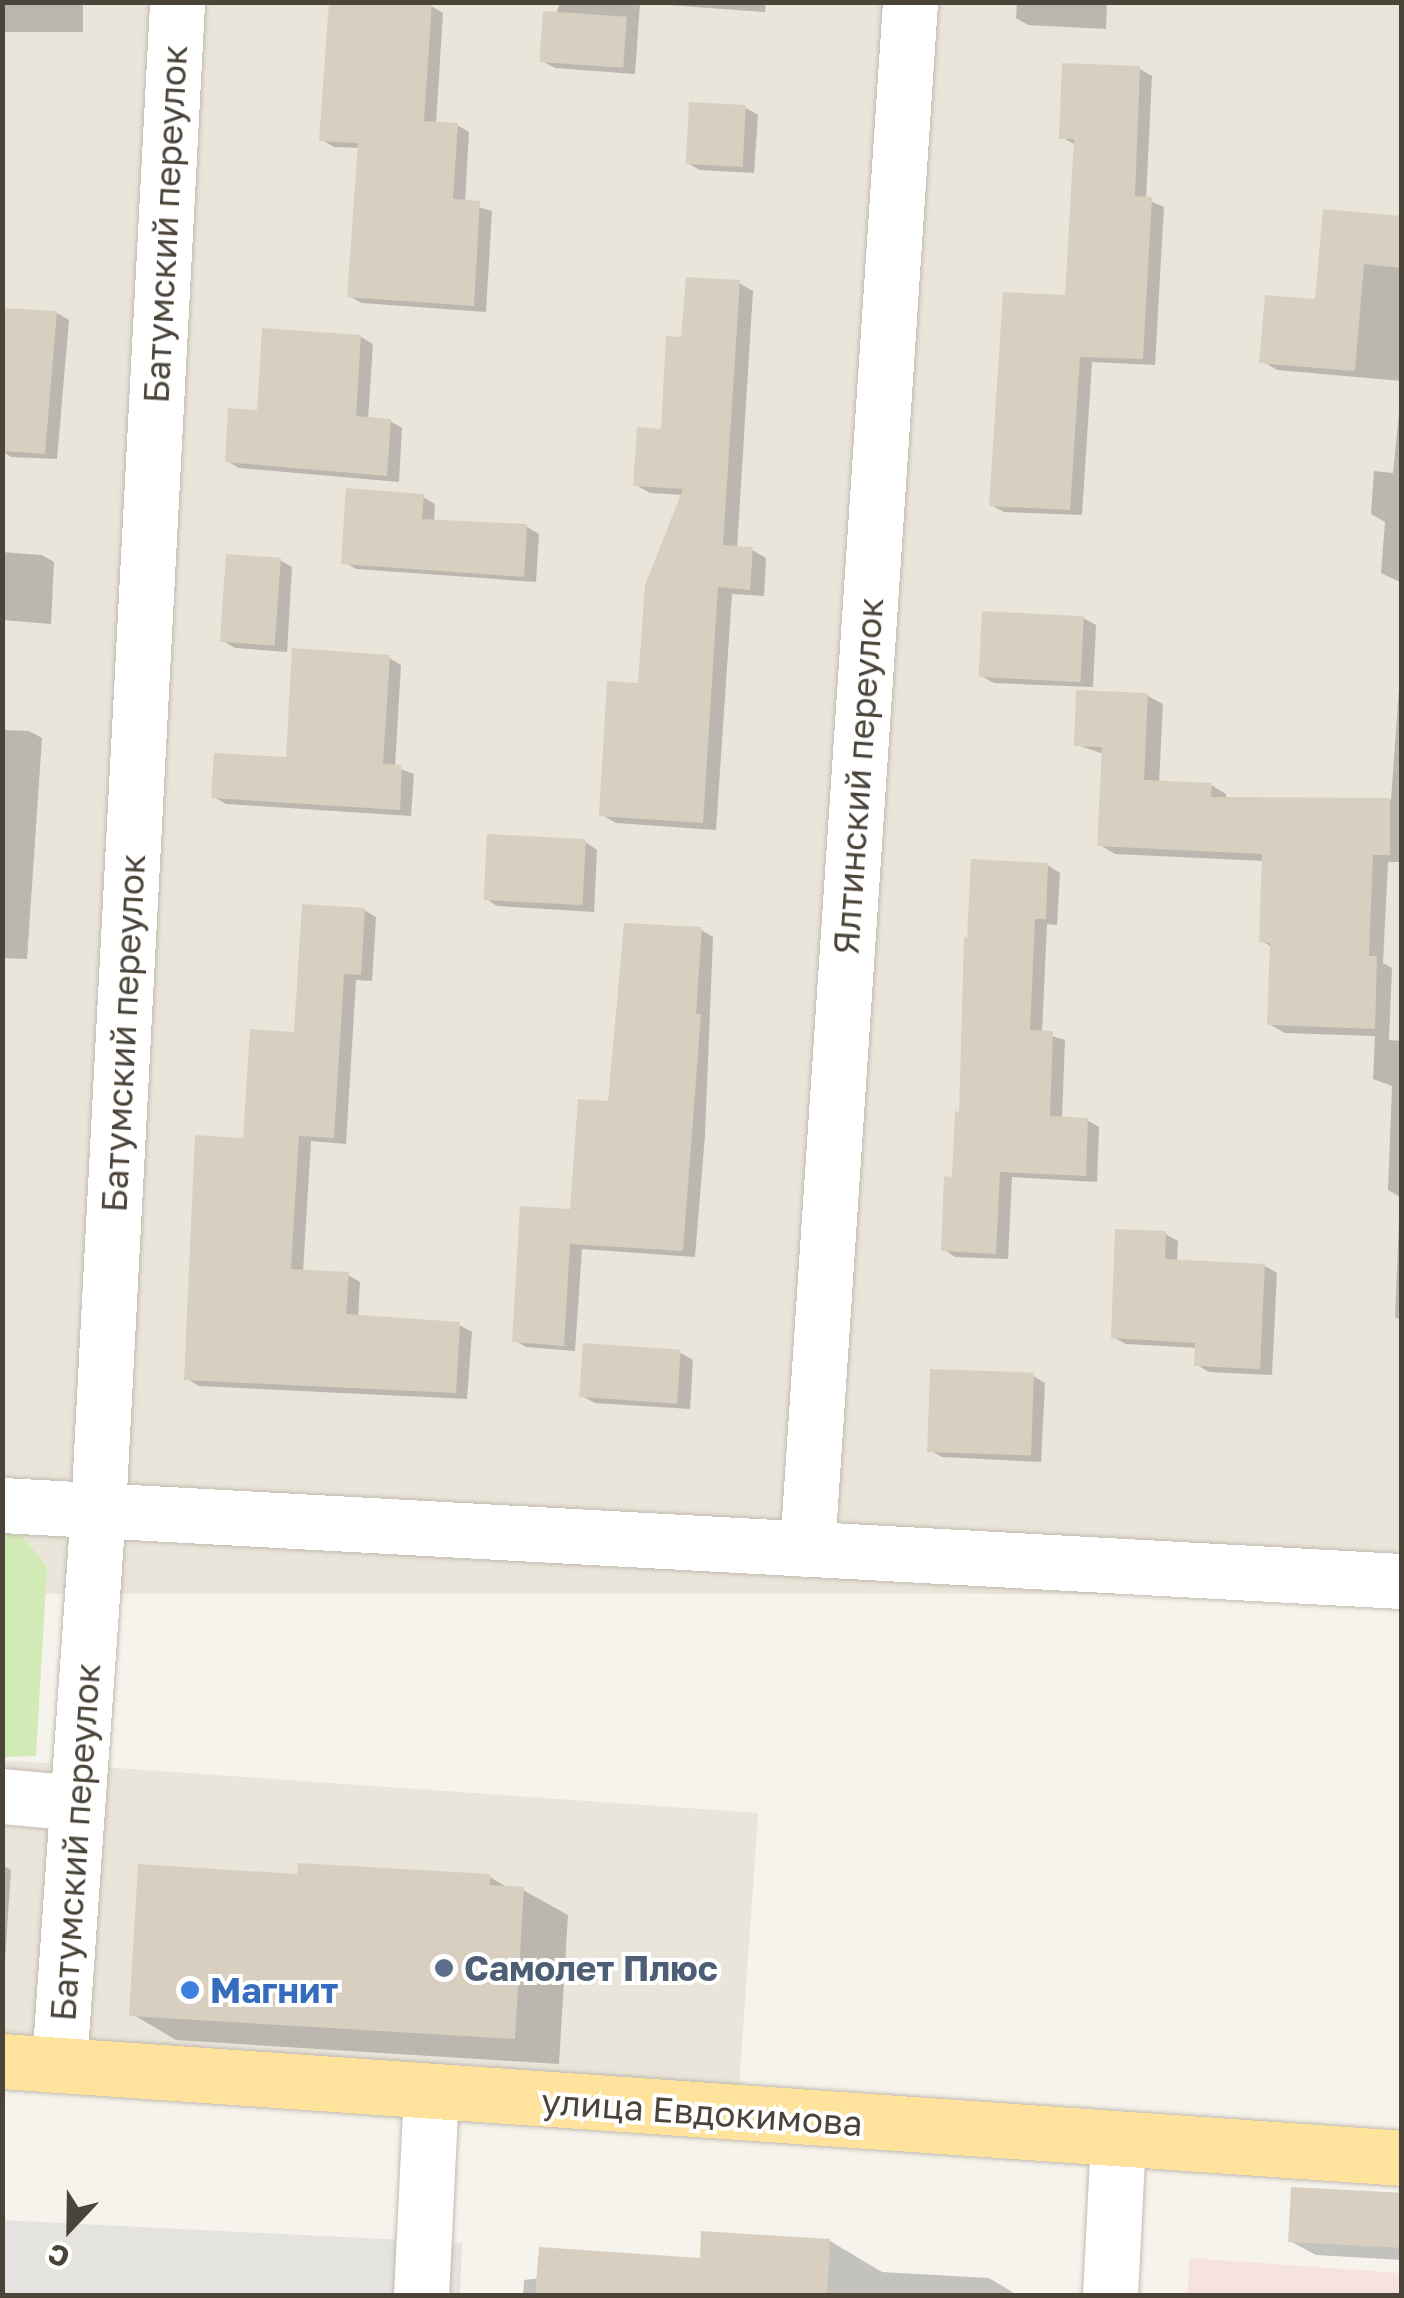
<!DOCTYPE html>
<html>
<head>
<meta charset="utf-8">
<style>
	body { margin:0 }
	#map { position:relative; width:1404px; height:2298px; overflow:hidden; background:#f6f3ec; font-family:"Golos Text",sans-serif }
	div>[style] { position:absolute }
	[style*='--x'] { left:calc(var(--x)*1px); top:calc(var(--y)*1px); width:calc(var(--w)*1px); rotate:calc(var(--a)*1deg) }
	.residential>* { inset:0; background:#eae5da; transform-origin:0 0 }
	.medical>* { inset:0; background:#f6e3e0 }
	.green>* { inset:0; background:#d2eab5 }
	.parking>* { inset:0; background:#e5e3e0 }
	.shadow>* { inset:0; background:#0003; transform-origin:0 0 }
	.building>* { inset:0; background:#d8cfc1; transform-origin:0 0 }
	.roads { filter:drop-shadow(0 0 2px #c2bbae) drop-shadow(0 0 2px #c2bbae) }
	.minor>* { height:55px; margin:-27.5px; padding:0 27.5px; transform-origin:27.5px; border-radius:27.5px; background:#fff }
	.major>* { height:55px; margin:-27.5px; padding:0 27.5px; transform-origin:27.5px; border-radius:27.5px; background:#ffe39c }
	.dots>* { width:28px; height:28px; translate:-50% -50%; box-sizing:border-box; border:5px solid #fff; border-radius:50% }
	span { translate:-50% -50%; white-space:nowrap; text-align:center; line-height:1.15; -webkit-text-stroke:8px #fff; paint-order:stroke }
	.street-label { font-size:35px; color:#4b4439 }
	.service-label { font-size:35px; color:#4e5e75; font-weight:700 }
	.left { translate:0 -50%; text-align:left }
	.shop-label { font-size:35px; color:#366cbe; font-weight:700 }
	.frame { position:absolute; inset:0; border:5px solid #4b4439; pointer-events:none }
	.north { position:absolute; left:20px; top:2178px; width:100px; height:100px; -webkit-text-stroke:8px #fff; paint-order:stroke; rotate:202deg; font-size:28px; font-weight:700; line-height:40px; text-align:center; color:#4b4439 }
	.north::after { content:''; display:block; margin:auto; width:35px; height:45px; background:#4b4439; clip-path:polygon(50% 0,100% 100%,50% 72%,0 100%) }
</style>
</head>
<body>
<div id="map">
	<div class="residential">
		<i style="left:2px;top:3px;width:1399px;height:1591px"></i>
		<i style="left:2px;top:1760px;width:758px;height:277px;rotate:4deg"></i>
	</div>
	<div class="medical">
		<i style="clip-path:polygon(1190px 2258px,1401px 2273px,1401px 2295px,1187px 2295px)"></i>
	</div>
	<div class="green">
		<i style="clip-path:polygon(2px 1527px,15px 1527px,47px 1567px,36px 1756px,3px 1757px)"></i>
	</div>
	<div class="parking">
		<i style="clip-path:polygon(2px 2220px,462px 2243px,460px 2295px,3px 2295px)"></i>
	</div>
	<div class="shadow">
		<i style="left:2px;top:2px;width:81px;height:30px"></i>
		<i style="clip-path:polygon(560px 2px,766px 2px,765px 12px,640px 3px,635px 74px,555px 68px,542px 61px)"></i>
		<i style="clip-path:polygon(1017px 2px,1107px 2px,1106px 29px,1028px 25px,1016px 18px)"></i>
		<i style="clip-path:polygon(431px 6px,443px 13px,436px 124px,457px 125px,469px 132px,465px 203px,492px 211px,486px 312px,362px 303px,349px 296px,360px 148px,334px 147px,322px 140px)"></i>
		<i style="clip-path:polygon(1140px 69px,1152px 76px,1146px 199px,1164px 207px,1155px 365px,1092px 362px,1082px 515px,1004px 512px,991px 505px,1068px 298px,1076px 145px,1061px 137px)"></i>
		<i style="clip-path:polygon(746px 108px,758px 115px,754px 173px,700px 170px,687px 163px)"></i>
		<i style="clip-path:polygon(1402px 218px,1402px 381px,1277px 370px,1262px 361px)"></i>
		<i style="clip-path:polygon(739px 283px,753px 291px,737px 549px,752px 550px,766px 558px,764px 596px,732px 594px,716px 830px,616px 823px,602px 815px,640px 686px,684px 495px,650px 493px,636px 485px,663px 431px,684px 340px)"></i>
		<i style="clip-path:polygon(57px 313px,69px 320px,57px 459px,11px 457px,2px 451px,2px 390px)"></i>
		<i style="clip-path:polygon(361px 337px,373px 344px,368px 420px,390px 421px,402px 428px,399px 482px,239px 468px,227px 461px,260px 413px)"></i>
		<i style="clip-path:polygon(1402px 383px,1402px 583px,1381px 573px,1385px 522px,1371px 514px,1374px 471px,1393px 473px)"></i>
		<i style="clip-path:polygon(423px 497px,435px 504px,434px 522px,527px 527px,539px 534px,536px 582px,356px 569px,344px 562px)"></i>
		<i style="clip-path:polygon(2px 552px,42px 555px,54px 562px,51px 624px,2px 620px)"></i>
		<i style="clip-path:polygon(280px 560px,292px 567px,287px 652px,235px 648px,223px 641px)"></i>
		<i style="clip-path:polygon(1083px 618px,1096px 625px,1093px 687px,994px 683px,981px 676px)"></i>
		<i style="clip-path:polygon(1402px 646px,1402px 862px,1388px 862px,1383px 963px,1392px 968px,1389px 1040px,1402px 1041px,1402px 1321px,1395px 1317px,1400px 1197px,1388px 1190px,1392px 1086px,1373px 1079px,1375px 1036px,1285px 1033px,1269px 1024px,1272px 947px,1262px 941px,1265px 861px,1115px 854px,1100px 845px,1104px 754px,1077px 745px,1148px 696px,1163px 704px,1159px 783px,1211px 785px,1226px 794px,1226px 800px,1391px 800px)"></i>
		<i style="clip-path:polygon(389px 658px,401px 665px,395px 767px,414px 774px,411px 816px,226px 804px,214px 797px,288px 760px)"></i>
		<i style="clip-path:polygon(2px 730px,29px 731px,42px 738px,27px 959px,2px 958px)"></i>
		<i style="clip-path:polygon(585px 842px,597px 850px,594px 912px,497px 906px,485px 898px)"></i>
		<i style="clip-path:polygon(1047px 865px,1060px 873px,1057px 925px,1047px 924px,1042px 1033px,1065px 1040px,1062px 1119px,1087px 1120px,1099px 1127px,1097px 1182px,1012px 1177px,1008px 1259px,955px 1257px,943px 1249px,962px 1114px)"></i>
		<i style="clip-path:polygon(364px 910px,376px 917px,372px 981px,356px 980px,346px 1144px,311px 1141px,303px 1272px,348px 1275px,360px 1282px,358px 1318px,459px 1325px,472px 1332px,467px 1399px,199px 1386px,187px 1379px,245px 1141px,296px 1035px)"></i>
		<i style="clip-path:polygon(701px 930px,713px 937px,705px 1135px,695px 1257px,582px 1249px,575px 1351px,526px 1347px,514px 1340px,572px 1211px,610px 1104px)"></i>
		<i style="clip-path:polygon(1165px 1234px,1178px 1241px,1177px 1262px,1265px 1266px,1277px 1273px,1272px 1375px,1209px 1372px,1197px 1365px,1198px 1348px,1126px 1344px,1113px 1337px)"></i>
		<i style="clip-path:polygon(681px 1353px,693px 1360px,690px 1409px,595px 1403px,582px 1396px)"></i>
		<i style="clip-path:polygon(1033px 1376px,1045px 1383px,1041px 1462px,942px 1457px,929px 1450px)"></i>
		<i style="clip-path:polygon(2px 1865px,11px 1870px,2px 2007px)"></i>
		<i style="clip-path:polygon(300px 1877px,490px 1877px,510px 1889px,523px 1890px,568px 1915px,559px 2064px,176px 2040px,132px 2014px)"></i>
		<i style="clip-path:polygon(1402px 2196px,1402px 2260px,1316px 2255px,1290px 2241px)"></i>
		<i style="clip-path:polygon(830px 2241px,882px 2272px,989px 2278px,1019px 2296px,523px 2296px,524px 2280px)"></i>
	</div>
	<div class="building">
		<i style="clip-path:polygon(329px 2px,432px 2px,424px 121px,458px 123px,453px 199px,480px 201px,474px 306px,347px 297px,358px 143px,319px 141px)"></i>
		<i style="left:543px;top:11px;width:84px;height:51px;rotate:4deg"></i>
		<i style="clip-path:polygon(1062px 63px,1140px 66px,1135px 196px,1152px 197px,1143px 359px,1080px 357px,1070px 510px,989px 506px,1003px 292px,1065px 295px,1074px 139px,1059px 139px)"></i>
		<i style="left:689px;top:102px;width:57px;height:62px;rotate:3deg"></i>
		<i style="clip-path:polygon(1323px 209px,1402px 216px,1402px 268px,1364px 264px,1355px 371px,1259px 363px,1265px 295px,1315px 299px)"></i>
		<i style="clip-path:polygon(686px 277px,740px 280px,723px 545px,753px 547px,750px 590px,718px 587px,703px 823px,599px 816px,607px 681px,638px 683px,645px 585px,683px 489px,633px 486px,637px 427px,661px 429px,666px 336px,681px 337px)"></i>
		<i style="clip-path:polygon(2px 308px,57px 311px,45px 454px,2px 451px)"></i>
		<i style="clip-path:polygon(262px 328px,361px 335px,356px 416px,391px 419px,387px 476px,225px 462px,228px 408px,257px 410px)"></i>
		<i style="clip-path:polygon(346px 488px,424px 494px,422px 519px,527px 524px,524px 577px,341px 564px)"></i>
		<i style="left:226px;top:554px;width:55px;height:88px;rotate:4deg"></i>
		<i style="left:982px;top:611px;width:102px;height:66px;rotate:3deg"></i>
		<i style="clip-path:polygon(292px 648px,390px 655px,383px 764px,402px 765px,400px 810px,211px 798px,214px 753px,286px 757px)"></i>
		<i style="clip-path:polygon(1076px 690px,1148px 693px,1144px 780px,1212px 783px,1211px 797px,1390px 798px,1390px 855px,1373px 855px,1369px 956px,1377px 956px,1375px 1029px,1267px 1025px,1270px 943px,1259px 942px,1262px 854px,1097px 846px,1102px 747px,1074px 746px)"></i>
		<i style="left:487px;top:834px;width:99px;height:66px;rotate:3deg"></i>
		<i style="clip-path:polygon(971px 859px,1048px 863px,1046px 919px,1035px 919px,1030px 1030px,1053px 1031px,1050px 1116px,1088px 1118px,1086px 1176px,1000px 1172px,996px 1254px,941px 1251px,944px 1176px,952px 1177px,955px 1111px,959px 1112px,964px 937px,967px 938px)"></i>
		<i style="clip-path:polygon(302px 904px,365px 908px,361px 975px,344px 974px,334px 1138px,299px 1136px,291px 1269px,349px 1272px,346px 1314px,460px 1322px,456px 1393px,184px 1380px,195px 1135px,243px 1138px,250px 1029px,294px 1032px)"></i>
		<i style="clip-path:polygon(624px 923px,702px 927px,696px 1014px,701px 1014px,683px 1251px,570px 1244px,564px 1346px,512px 1342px,520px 1206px,570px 1209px,578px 1099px,608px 1101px)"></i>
		<i style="clip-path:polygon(1115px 1229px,1166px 1231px,1165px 1259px,1265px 1264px,1260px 1369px,1194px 1366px,1195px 1343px,1111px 1338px)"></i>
		<i style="left:583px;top:1343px;width:98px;height:54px;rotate:4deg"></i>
		<i style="left:930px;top:1369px;width:104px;height:83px;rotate:2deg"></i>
		<i style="clip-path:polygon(298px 1863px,490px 1874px,490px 1885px,524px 1887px,515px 2039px,129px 2016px,138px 1864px,297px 1874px)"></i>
		<i style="left:1291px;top:2187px;width:111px;height:55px;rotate:3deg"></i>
		<i style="clip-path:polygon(701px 2231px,830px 2239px,827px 2296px,535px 2296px,539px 2247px,700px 2258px)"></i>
	</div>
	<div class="roads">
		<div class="minor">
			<i style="--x:2;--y:1505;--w:1402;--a:3.11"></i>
			<i style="--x:807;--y:1549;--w:1550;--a:-86.19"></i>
			<i style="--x:2;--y:1796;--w:75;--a:5.3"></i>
			<i style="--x:59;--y:2064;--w:554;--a:-85.97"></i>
			<i style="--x:98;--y:1511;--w:1511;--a:-87"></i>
			<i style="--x:421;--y:2296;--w:203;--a:-87.2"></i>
			<i style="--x:1110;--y:2296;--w:156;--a:-87.1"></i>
		</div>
		<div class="major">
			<i style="--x:2;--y:2061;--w:1403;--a:3.96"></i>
		</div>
	</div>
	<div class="dots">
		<i style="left:444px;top:1968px;background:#5c6f8a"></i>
		<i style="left:190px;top:1990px;background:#3f7fe0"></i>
	</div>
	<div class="street-label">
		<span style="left:165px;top:224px;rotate:-87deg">Батумский переулок</span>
		<span style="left:858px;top:776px;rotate:-86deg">Ялтинский переулок</span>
		<span style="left:123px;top:1033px;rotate:-87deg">Батумский переулок</span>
		<span style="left:75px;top:1842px;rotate:-86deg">Батумский переулок</span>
		<span style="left:702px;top:2112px;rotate:4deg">улица Евдокимова</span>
	</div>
	<div class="service-label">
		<span class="left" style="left:464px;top:1968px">Самолет Плюс</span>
	</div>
	<div class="shop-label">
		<span class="left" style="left:210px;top:1990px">Магнит</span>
	</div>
	<div class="frame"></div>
	<div class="north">С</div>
</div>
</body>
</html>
